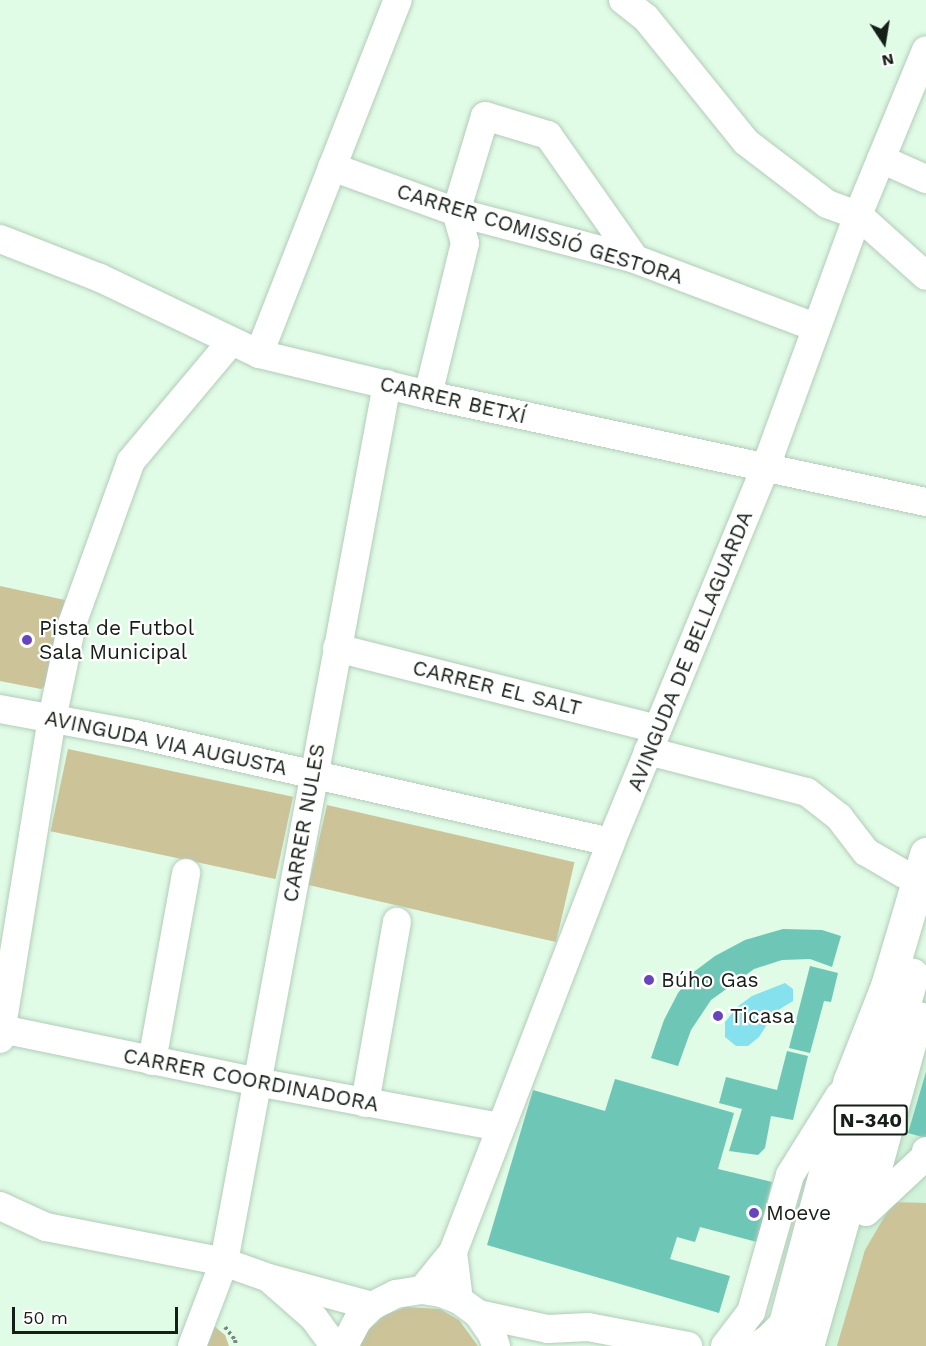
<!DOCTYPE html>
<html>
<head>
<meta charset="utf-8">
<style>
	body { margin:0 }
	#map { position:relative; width:926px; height:1346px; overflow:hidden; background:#e0fbe6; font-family:"Work Sans",sans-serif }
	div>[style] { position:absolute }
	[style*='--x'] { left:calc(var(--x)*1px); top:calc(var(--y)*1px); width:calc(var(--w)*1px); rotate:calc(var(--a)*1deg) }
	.built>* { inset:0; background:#d0f3d9 }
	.green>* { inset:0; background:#ccc399; transform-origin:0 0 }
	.water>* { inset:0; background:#86e1ef }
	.building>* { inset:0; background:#6dc6b6 }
	.path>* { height:4px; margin-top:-2px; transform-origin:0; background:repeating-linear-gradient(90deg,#798b7d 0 3px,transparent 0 6px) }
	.roads { filter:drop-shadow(0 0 2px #b2ccb8) drop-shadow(0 0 2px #b2ccb8) }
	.minor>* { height:28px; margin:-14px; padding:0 14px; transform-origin:14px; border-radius:14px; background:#fff }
	.highway>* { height:33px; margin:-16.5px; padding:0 16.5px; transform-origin:16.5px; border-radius:16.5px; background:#fff }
	.dots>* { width:16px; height:16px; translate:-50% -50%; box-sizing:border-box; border:3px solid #fff; border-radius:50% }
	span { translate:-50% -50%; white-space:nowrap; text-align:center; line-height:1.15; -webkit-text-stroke:4.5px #fff; paint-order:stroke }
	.shield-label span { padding:2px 4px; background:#fff; border:2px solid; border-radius:4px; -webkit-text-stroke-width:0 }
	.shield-label { font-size:20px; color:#151e17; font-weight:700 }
	.street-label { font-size:21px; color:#151e17 }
	.poi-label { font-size:21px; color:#151e17 }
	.left { translate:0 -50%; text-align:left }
	.north { position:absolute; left:854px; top:12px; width:60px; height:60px; -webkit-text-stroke:4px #fff; paint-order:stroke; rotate:168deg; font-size:16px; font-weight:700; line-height:24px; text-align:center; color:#151e17 }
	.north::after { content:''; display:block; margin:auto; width:21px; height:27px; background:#151e17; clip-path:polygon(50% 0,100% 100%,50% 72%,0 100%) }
	.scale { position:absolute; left:12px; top:1307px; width:166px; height:27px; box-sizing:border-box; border:3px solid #151e17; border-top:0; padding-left:8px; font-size:18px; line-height:21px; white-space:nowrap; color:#151e17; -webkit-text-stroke:4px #fff; paint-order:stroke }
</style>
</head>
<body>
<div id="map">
	<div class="built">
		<i style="clip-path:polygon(926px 989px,926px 1346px,824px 1346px)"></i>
	</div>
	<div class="green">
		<i style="clip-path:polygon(0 586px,65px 600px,50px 683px,41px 689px,0 681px)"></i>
		<i style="left:68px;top:749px;width:230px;height:84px;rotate:12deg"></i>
		<i style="left:327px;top:805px;width:254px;height:82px;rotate:13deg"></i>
		<i style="clip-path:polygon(893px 1202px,926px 1203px,926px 1346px,837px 1346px,865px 1250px)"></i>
		<i style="clip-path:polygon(406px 1307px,440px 1309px,459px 1320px,478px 1346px,359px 1346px,366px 1332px,385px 1315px)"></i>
		<i style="clip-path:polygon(214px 1326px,225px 1335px,229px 1346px,207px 1346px)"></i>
	</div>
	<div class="water">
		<i style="clip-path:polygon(785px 983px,793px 989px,793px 1001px,775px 1012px,759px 1037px,748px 1046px,736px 1046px,725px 1037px,725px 1022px,737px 1007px,752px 996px)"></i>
	</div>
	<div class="building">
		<i style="clip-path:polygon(783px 929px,822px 930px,841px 936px,832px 967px,810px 959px,782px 960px,754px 969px,711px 1000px,691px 1030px,678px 1066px,651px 1058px,664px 1020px,678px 993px,695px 971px,715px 956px,745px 940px)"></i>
		<i style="clip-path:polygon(810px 966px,838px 973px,831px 1002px,824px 1001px,810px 1053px,789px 1048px)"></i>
		<i style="clip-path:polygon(787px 1051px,808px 1056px,793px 1120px,771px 1116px,765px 1148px,758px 1155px,729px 1151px,742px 1109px,719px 1103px,726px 1077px,777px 1090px)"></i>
		<i style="clip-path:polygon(926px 1072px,926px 1138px,908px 1133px)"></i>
		<i style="clip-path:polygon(615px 1079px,734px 1113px,718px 1169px,772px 1182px,757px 1242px,700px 1227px,695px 1242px,677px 1237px,670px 1259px,730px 1276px,719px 1313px,487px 1245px,533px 1090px,605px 1111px)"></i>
	</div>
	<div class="path">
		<i style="--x:225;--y:1327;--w:16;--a:52"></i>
		<i style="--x:235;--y:1340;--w:6;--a:81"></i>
	</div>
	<div class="roads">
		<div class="minor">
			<i style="--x:623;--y:0;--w:29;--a:38"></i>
			<i style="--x:646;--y:18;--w:159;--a:51.1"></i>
			<i style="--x:746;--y:142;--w:102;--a:37.4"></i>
			<i style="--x:827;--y:204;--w:33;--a:20"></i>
			<i style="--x:858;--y:215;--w:91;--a:41.9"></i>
			<i style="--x:881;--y:159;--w:49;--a:24"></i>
			<i style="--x:332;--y:167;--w:132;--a:19.9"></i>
			<i style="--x:456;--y:212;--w:185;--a:14.7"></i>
			<i style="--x:635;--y:259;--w:192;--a:20.7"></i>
			<i style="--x:456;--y:212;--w:100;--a:-73.2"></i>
			<i style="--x:485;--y:116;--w:66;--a:16.8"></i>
			<i style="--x:548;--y:135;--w:151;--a:54.9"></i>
			<i style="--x:0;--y:239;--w:107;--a:21.3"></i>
			<i style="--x:100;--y:278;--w:176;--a:25.5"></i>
			<i style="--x:259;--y:354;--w:174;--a:13.6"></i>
			<i style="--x:428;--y:395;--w:509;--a:12.13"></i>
			<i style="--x:259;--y:354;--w:380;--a:-68.6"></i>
			<i style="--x:428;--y:395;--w:156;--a:-76.3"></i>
			<i style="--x:465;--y:243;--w:32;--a:-106"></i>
			<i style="--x:337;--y:648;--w:330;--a:14.2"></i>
			<i style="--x:0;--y:709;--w:137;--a:10.5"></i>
			<i style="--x:135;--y:734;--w:488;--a:12.8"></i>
			<i style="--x:648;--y:751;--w:164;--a:14.5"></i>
			<i style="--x:807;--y:792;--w:41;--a:38"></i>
			<i style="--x:839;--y:817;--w:44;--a:52.4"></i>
			<i style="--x:866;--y:852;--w:44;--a:30.1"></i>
			<i style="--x:2;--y:1029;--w:260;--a:11.7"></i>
			<i style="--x:257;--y:1082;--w:247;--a:10.5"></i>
			<i style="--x:0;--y:1039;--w:324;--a:-80.8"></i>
			<i style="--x:52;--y:719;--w:97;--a:-78.1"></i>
			<i style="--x:72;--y:624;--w:173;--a:-70.1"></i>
			<i style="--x:131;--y:461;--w:155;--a:-50"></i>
			<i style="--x:152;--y:1061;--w:191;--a:-79.7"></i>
			<i style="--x:365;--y:1103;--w:184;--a:-80"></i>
			<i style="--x:0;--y:1206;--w:51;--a:24.5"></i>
			<i style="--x:46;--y:1227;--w:181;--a:11.1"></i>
			<i style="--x:224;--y:1262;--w:48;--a:19.6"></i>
			<i style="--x:269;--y:1278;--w:107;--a:15.2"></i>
			<i style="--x:867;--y:1211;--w:79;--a:-43"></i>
			<i style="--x:925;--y:1157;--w:6;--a:-81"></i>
			<i style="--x:866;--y:1212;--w:203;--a:-74.6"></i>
			<i style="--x:453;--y:1252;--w:439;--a:-68.9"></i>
			<i style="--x:611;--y:842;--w:404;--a:-67.6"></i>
			<i style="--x:765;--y:469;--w:270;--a:-69.9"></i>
			<i style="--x:858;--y:215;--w:178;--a:-67.6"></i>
			<i style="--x:272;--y:1281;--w:56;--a:41.4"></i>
			<i style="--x:314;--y:1318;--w:34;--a:54"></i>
			<i style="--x:422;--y:1290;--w:49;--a:-50.8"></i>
			<i style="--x:453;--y:1252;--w:48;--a:82.9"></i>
			<i style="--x:478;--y:1314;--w:72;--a:12.1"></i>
			<i style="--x:548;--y:1329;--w:40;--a:-2.9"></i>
			<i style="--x:588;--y:1327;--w:102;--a:10.8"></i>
			<i style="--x:192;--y:1346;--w:90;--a:-69.1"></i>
			<i style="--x:224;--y:1262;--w:893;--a:-79.48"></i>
			<i style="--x:344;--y:1346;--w:30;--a:-62"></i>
			<i style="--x:358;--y:1320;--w:20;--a:-45"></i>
			<i style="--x:372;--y:1306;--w:27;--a:-27"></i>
			<i style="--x:396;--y:1294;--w:26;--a:-9"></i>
			<i style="--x:422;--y:1290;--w:19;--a:9"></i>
			<i style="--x:441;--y:1293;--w:19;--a:21"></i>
			<i style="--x:459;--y:1300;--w:24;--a:36"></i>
			<i style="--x:478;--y:1314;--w:24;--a:55"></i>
			<i style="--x:492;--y:1334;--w:13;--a:72"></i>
			<i style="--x:725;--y:1346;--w:43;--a:-52.6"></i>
			<i style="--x:751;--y:1312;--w:142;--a:-74.1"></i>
			<i style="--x:790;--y:1175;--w:94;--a:-58"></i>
			<i style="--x:756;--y:1346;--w:14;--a:-30"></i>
			<i style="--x:768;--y:1339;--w:23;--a:-45"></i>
		</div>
		<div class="highway">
			<i style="--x:779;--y:1346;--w:275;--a:-75.1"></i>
			<i style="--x:850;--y:1080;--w:101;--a:-68.5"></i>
			<i style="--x:887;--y:986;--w:138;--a:-73.5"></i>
			<i style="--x:807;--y:1346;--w:386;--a:-74.2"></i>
		</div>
	</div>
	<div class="dots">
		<i style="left:27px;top:640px;background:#6745bd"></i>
		<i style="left:649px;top:980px;background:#6745bd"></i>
		<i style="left:718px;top:1016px;background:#6745bd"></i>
		<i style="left:754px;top:1213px;background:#6745bd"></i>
	</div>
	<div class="shield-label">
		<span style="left:871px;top:1120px">N-340</span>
	</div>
	<div class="street-label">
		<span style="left:540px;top:234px;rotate:17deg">CARRER COMISSIÓ GESTORA</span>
		<span style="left:453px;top:400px;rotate:13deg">CARRER BETXÍ</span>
		<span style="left:690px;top:651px;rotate:-68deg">AVINGUDA DE BELLAGUARDA</span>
		<span style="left:497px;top:688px;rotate:14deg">CARRER EL SALT</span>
		<span style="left:166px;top:743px;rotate:12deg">AVINGUDA VIA AUGUSTA</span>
		<span style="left:304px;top:823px;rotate:-80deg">CARRER NULES</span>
		<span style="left:251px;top:1080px;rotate:11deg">CARRER COORDINADORA</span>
	</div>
	<div class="poi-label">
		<span class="left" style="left:39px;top:640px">Pista de Futbol<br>Sala Municipal</span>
		<span class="left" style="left:661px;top:980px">Búho Gas</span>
		<span class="left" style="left:730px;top:1016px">Ticasa</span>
		<span class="left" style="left:766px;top:1213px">Moeve</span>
	</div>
	<div class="north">N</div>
	<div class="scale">50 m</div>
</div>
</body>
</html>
